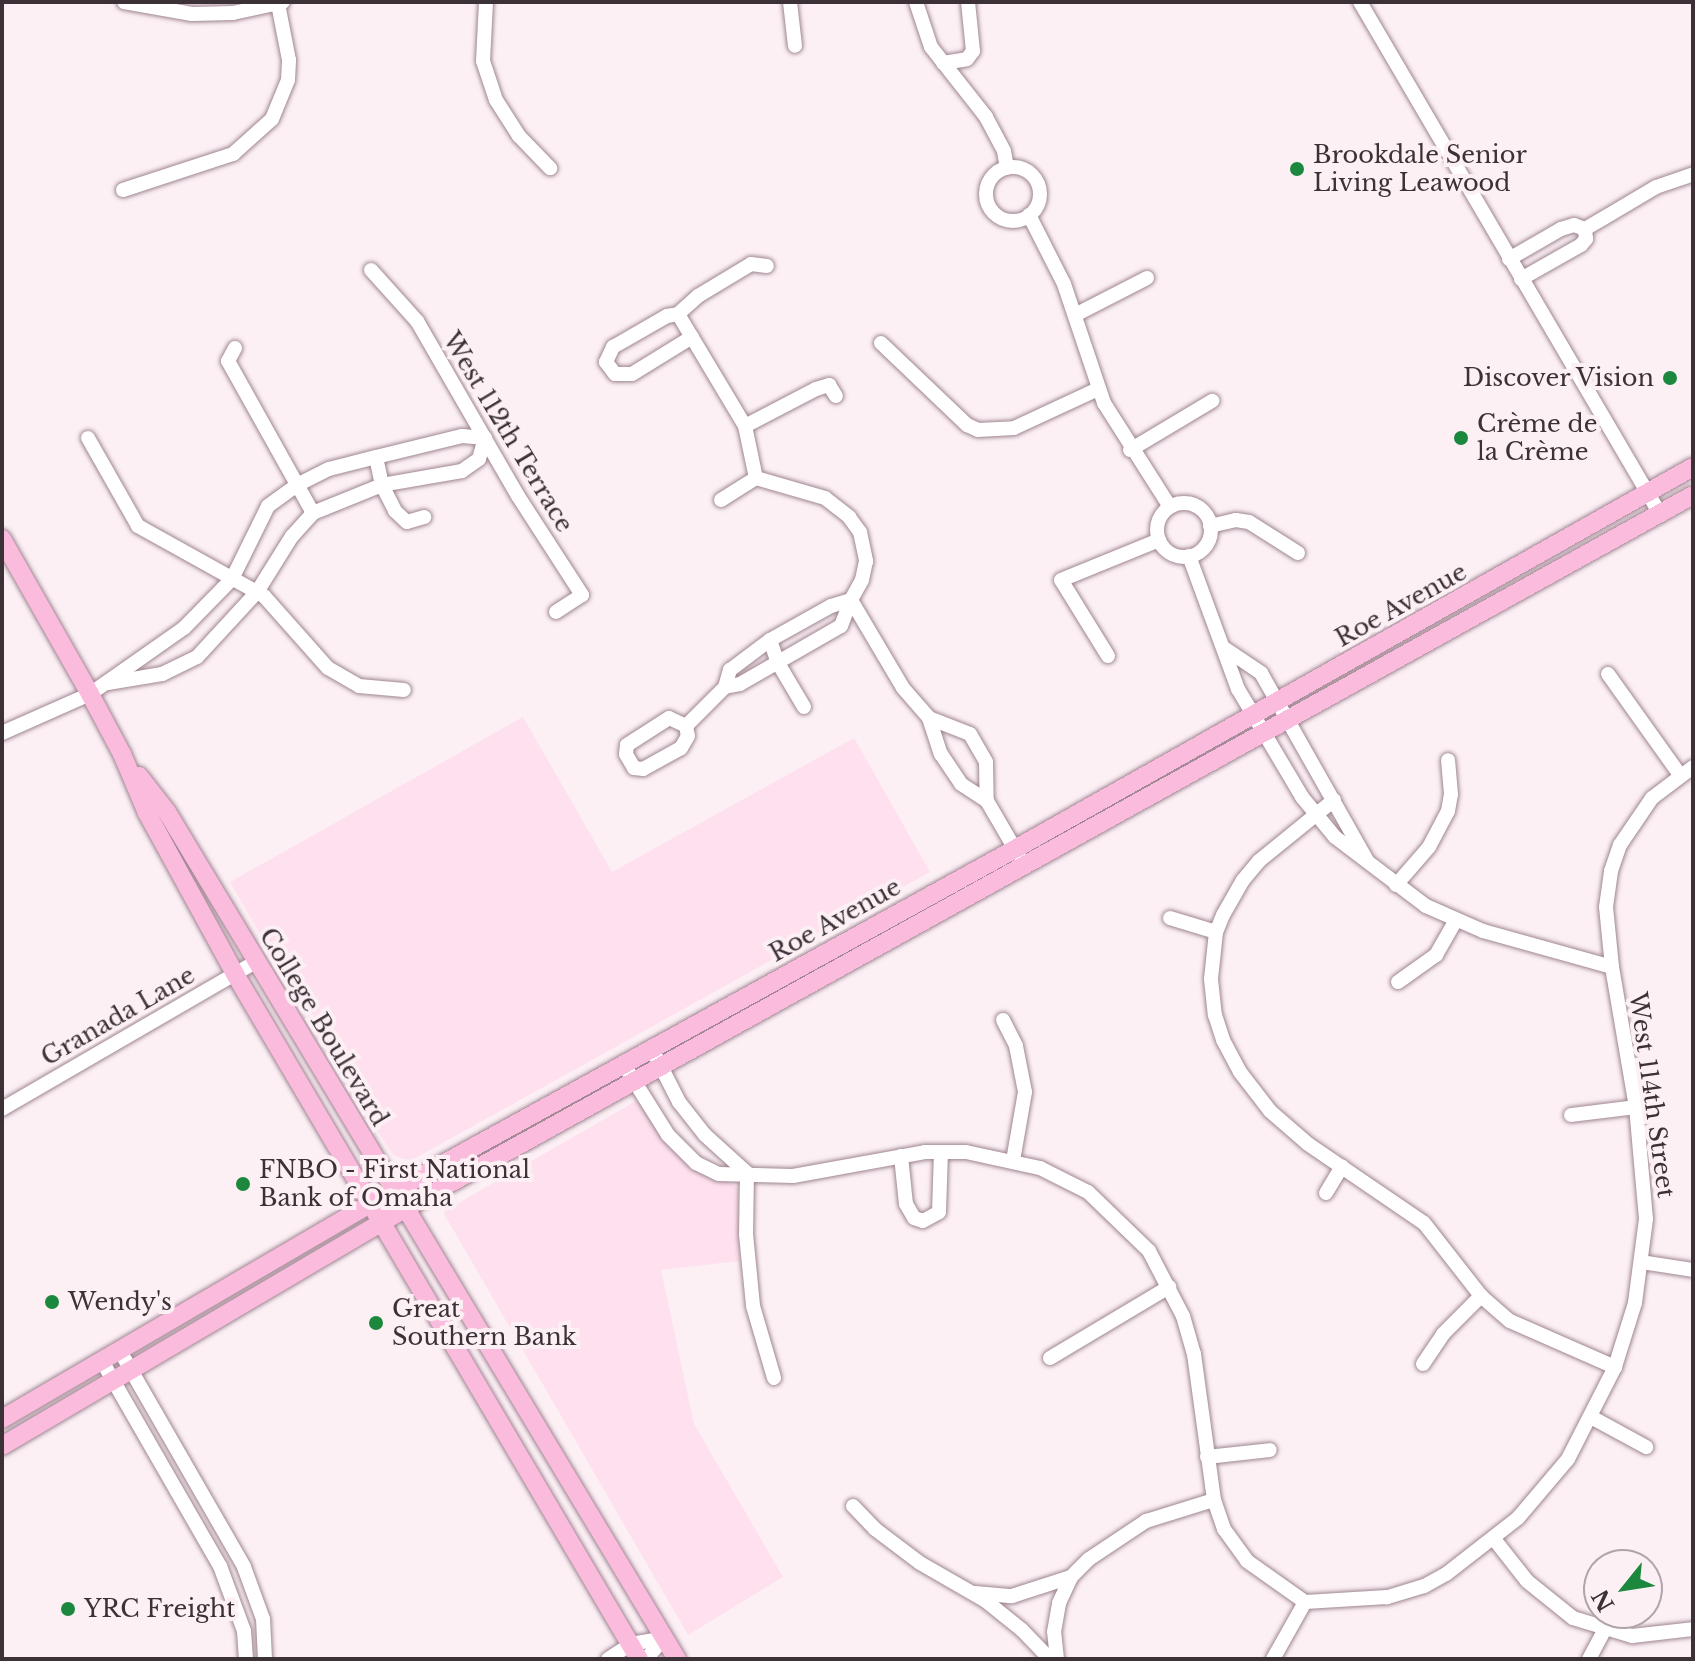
<!DOCTYPE html>
<html>
<head>
<meta charset="utf-8">
<style>
	body { margin:0 }
	#map { position:relative; width:1695px; height:1661px; overflow:hidden; background:#fcf0f5; font-family:"Libre Baskerville",serif }
	div>[style] { position:absolute }
	[style*='--x'] { left:calc(var(--x)*1px); top:calc(var(--y)*1px); width:calc(var(--w)*1px); rotate:calc(var(--a)*1deg) }
	.built>* { inset:0; background:#fee0ee }
	.roads { filter:drop-shadow(0 0 2px #9f8591) drop-shadow(0 0 2px #9f8591) }
	.minor>* { height:14px; margin:-7px; padding:0 7px; transform-origin:7px; border-radius:7px; background:#fff }
	.minor>.ring { margin:-7px; padding:0; box-sizing:content-box; background:none; border:14px solid #fff; border-radius:50% }
	.major>* { height:18px; margin:-9px; padding:0 9px; transform-origin:9px; border-radius:9px; background:#fabbdc }
	.dots>* { width:22px; height:22px; translate:-50% -50%; box-sizing:border-box; border:4px solid #fcf0f5; border-radius:50% }
	span { translate:-50% -50%; white-space:nowrap; text-align:center; line-height:1.15; -webkit-text-stroke:8px #fcf0f5; paint-order:stroke }
	.poi-label { font-size:24px; color:#3c3137 }
	.left { translate:0 -50%; text-align:left }
	.right { translate:-100% -50%; text-align:right }
	.street-label { font-size:24px; color:#3c3137 }
	.frame { position:absolute; inset:0; border:4px solid #3c3137; pointer-events:none }
	.north { position:absolute; left:1583px; top:1549px; width:80px; height:80px; box-sizing:border-box; background:#fcf0f5; border:2px solid #afa4a9; border-radius:50%; rotate:240deg; font-size:22px; font-weight:700; line-height:32px; text-align:center; color:#3c3137 }
	.north::after { content:''; display:block; margin:auto; width:28px; height:36px; background:#1c883e; clip-path:polygon(50% 0,100% 100%,50% 72%,0 100%) }
</style>
</head>
<body>
<div id="map">
	<div class="built">
		<i style="clip-path:polygon(523px 717px,612px 872px,854px 738px,930px 872px,412px 1160px,404px 1159px,393px 1155px,341px 1074px,230px 882px)"></i>
		<i style="clip-path:polygon(636px 1101px,673px 1149px,738px 1188px,739px 1261px,661px 1270px,694px 1424px,783px 1577px,688px 1635px,443px 1212px)"></i>
	</div>
	<div class="roads">
		<div class="minor">
			<i style="--x:124;--y:2;--w:69;--a:10"></i>
			<i style="--x:192;--y:14;--w:41;--a:-1.4"></i>
			<i style="--x:233;--y:13;--w:51;--a:-12.4"></i>
			<i style="--x:486;--y:2;--w:59;--a:92.9"></i>
			<i style="--x:483;--y:61;--w:41;--a:71.6"></i>
			<i style="--x:496;--y:100;--w:43;--a:57.4"></i>
			<i style="--x:519;--y:136;--w:45;--a:45.9"></i>
			<i style="--x:790;--y:2;--w:44;--a:83.5"></i>
			<i style="--x:916;--y:2;--w:47;--a:71.6"></i>
			<i style="--x:931;--y:47;--w:89;--a:51.8"></i>
			<i style="--x:986;--y:117;--w:38;--a:62"></i>
			<i style="--x:1004;--y:151;--w:17;--a:80"></i>
			<i style="--x:1360;--y:2;--w:593;--a:59.63"></i>
			<i style="--x:943;--y:63;--w:24;--a:-9"></i>
			<i style="--x:967;--y:59;--w:10;--a:-53"></i>
			<i style="--x:973;--y:51;--w:49;--a:-95.8"></i>
			<i class="ring" style="left:986px;top:167px;width:40px;height:40px"></i>
			<i style="--x:123;--y:190;--w:116;--a:-18.1"></i>
			<i style="--x:233;--y:154;--w:52;--a:-41.9"></i>
			<i style="--x:272;--y:119;--w:42;--a:-67.7"></i>
			<i style="--x:288;--y:80;--w:20;--a:-87"></i>
			<i style="--x:289;--y:60;--w:57;--a:-101.1"></i>
			<i style="--x:1029;--y:215;--w:77;--a:63.1"></i>
			<i style="--x:1064;--y:284;--w:126;--a:71.4"></i>
			<i style="--x:1104;--y:403;--w:123;--a:57.6"></i>
			<i style="--x:1509;--y:259;--w:60;--a:-30"></i>
			<i style="--x:1561;--y:229;--w:14;--a:-17"></i>
			<i style="--x:1574;--y:225;--w:12;--a:20"></i>
			<i style="--x:1585;--y:229;--w:82;--a:-30.6"></i>
			<i style="--x:1656;--y:187;--w:39;--a:-19"></i>
			<i style="--x:371;--y:270;--w:69;--a:48"></i>
			<i style="--x:417;--y:321;--w:202;--a:60"></i>
			<i style="--x:518;--y:496;--w:118;--a:57.1"></i>
			<i style="--x:582;--y:595;--w:31;--a:147"></i>
			<i style="--x:1521;--y:279;--w:69;--a:-29.5"></i>
			<i style="--x:1581;--y:245;--w:8;--a:-50"></i>
			<i style="--x:1586;--y:239;--w:10;--a:-96"></i>
			<i style="--x:678;--y:314;--w:131;--a:59.1"></i>
			<i style="--x:745;--y:426;--w:53;--a:78.1"></i>
			<i style="--x:756;--y:478;--w:72;--a:16.2"></i>
			<i style="--x:825;--y:498;--w:31;--a:38"></i>
			<i style="--x:849;--y:517;--w:19;--a:54"></i>
			<i style="--x:860;--y:532;--w:30;--a:78"></i>
			<i style="--x:866;--y:561;--w:19;--a:102"></i>
			<i style="--x:862;--y:580;--w:23;--a:119"></i>
			<i style="--x:851;--y:600;--w:102;--a:59.4"></i>
			<i style="--x:903;--y:688;--w:40;--a:49"></i>
			<i style="--x:929;--y:718;--w:38;--a:72"></i>
			<i style="--x:941;--y:754;--w:36;--a:56"></i>
			<i style="--x:961;--y:784;--w:31;--a:33"></i>
			<i style="--x:987;--y:801;--w:64;--a:59.8"></i>
			<i style="--x:1075;--y:315;--w:81;--a:-27.2"></i>
			<i style="--x:692;--y:337;--w:70;--a:148.3"></i>
			<i style="--x:632;--y:374;--w:17;--a:180"></i>
			<i style="--x:615;--y:374;--w:15;--a:-127"></i>
			<i style="--x:606;--y:362;--w:17;--a:-65"></i>
			<i style="--x:613;--y:347;--w:62;--a:-29.9"></i>
			<i style="--x:667;--y:316;--w:11;--a:-10"></i>
			<i style="--x:678;--y:314;--w:27;--a:-42"></i>
			<i style="--x:698;--y:296;--w:62;--a:-31.1"></i>
			<i style="--x:751;--y:264;--w:16;--a:7"></i>
			<i style="--x:881;--y:343;--w:119;--a:43.6"></i>
			<i style="--x:967;--y:425;--w:12;--a:24"></i>
			<i style="--x:978;--y:430;--w:36;--a:-3"></i>
			<i style="--x:1014;--y:428;--w:93;--a:-24.9"></i>
			<i style="--x:235;--y:348;--w:15;--a:118"></i>
			<i style="--x:228;--y:361;--w:174;--a:60.8"></i>
			<i style="--x:745;--y:426;--w:80;--a:-27.5"></i>
			<i style="--x:816;--y:389;--w:14;--a:-17"></i>
			<i style="--x:829;--y:385;--w:13;--a:58"></i>
			<i style="--x:88;--y:438;--w:101;--a:60.4"></i>
			<i style="--x:138;--y:526;--w:144;--a:29.1"></i>
			<i style="--x:264;--y:596;--w:96;--a:48.4"></i>
			<i style="--x:328;--y:668;--w:36;--a:30"></i>
			<i style="--x:359;--y:686;--w:45;--a:5.1"></i>
			<i style="--x:1130;--y:450;--w:96;--a:-30.9"></i>
			<i style="--x:376;--y:457;--w:29;--a:78"></i>
			<i style="--x:382;--y:485;--w:29;--a:63"></i>
			<i style="--x:395;--y:511;--w:16;--a:43"></i>
			<i style="--x:407;--y:522;--w:18;--a:-16"></i>
			<i style="--x:721;--y:500;--w:41;--a:-32.2"></i>
			<i class="ring" style="left:1157px;top:503px;width:40px;height:40px"></i>
			<i style="--x:1210;--y:526;--w:27;--a:-13"></i>
			<i style="--x:1236;--y:520;--w:13;--a:9"></i>
			<i style="--x:1249;--y:522;--w:58;--a:32.3"></i>
			<i style="--x:1189;--y:556;--w:142;--a:69.8"></i>
			<i style="--x:1238;--y:689;--w:126;--a:59.3"></i>
			<i style="--x:1302;--y:797;--w:52;--a:50.5"></i>
			<i style="--x:1335;--y:837;--w:114;--a:37.2"></i>
			<i style="--x:1426;--y:906;--w:62;--a:23.7"></i>
			<i style="--x:1483;--y:931;--w:134;--a:15.6"></i>
			<i style="--x:1612;--y:967;--w:142;--a:80.3"></i>
			<i style="--x:1636;--y:1107;--w:112;--a:84.9"></i>
			<i style="--x:1646;--y:1219;--w:85;--a:97.5"></i>
			<i style="--x:1635;--y:1303;--w:67;--a:107.4"></i>
			<i style="--x:1615;--y:1367;--w:103;--a:117.1"></i>
			<i style="--x:1568;--y:1459;--w:77;--a:130.3"></i>
			<i style="--x:1518;--y:1518;--w:91;--a:142.1"></i>
			<i style="--x:1446;--y:1574;--w:25;--a:151"></i>
			<i style="--x:1424;--y:1586;--w:39;--a:163"></i>
			<i style="--x:1387;--y:1597;--w:82;--a:176.5"></i>
			<i style="--x:770;--y:640;--w:24;--a:71"></i>
			<i style="--x:778;--y:663;--w:51;--a:59.4"></i>
			<i style="--x:1224;--y:648;--w:45;--a:34"></i>
			<i style="--x:1261;--y:673;--w:215;--a:60.5"></i>
			<i style="--x:1108;--y:656;--w:89;--a:-121.7"></i>
			<i style="--x:1061;--y:580;--w:106;--a:-22.2"></i>
			<i style="--x:1608;--y:674;--w:124;--a:54.5"></i>
			<i style="--x:725;--y:687;--w:15;--a:-11"></i>
			<i style="--x:740;--y:684;--w:116;--a:-29.9"></i>
			<i style="--x:841;--y:626;--w:28;--a:-69"></i>
			<i style="--x:669;--y:718;--w:19;--a:25"></i>
			<i style="--x:686;--y:726;--w:10;--a:79"></i>
			<i style="--x:688;--y:736;--w:14;--a:120"></i>
			<i style="--x:681;--y:748;--w:43;--a:151.1"></i>
			<i style="--x:643;--y:769;--w:9;--a:-174"></i>
			<i style="--x:634;--y:768;--w:16;--a:-120"></i>
			<i style="--x:626;--y:754;--w:9;--a:-84"></i>
			<i style="--x:627;--y:745;--w:50;--a:-32.7"></i>
			<i style="--x:929;--y:718;--w:44;--a:21.3"></i>
			<i style="--x:970;--y:734;--w:32;--a:60"></i>
			<i style="--x:986;--y:762;--w:39;--a:89"></i>
			<i style="--x:686;--y:726;--w:55;--a:-45"></i>
			<i style="--x:725;--y:687;--w:18;--a:-74"></i>
			<i style="--x:730;--y:670;--w:50;--a:-36.9"></i>
			<i style="--x:770;--y:640;--w:70;--a:-29.1"></i>
			<i style="--x:831;--y:606;--w:21;--a:-17"></i>
			<i style="--x:2;--y:733;--w:96;--a:-23.9"></i>
			<i style="--x:90;--y:694;--w:115;--a:-35.1"></i>
			<i style="--x:184;--y:628;--w:69;--a:-45.6"></i>
			<i style="--x:232;--y:579;--w:81;--a:-63.7"></i>
			<i style="--x:268;--y:506;--w:36;--a:-36"></i>
			<i style="--x:297;--y:485;--w:36;--a:-27"></i>
			<i style="--x:329;--y:469;--w:49;--a:-14.3"></i>
			<i style="--x:376;--y:457;--w:89;--a:-13.7"></i>
			<i style="--x:462;--y:436;--w:23;--a:5"></i>
			<i style="--x:485;--y:438;--w:22;--a:106"></i>
			<i style="--x:479;--y:459;--w:21;--a:145"></i>
			<i style="--x:462;--y:471;--w:81;--a:170.1"></i>
			<i style="--x:382;--y:485;--w:74;--a:157.9"></i>
			<i style="--x:313;--y:513;--w:31;--a:132"></i>
			<i style="--x:292;--y:536;--w:66;--a:122"></i>
			<i style="--x:257;--y:592;--w:88;--a:132.7"></i>
			<i style="--x:197;--y:657;--w:39;--a:154"></i>
			<i style="--x:162;--y:674;--w:55;--a:170.5"></i>
			<i style="--x:1334;--y:800;--w:97;--a:140.9"></i>
			<i style="--x:1259;--y:861;--w:25;--a:130"></i>
			<i style="--x:1243;--y:880;--w:40;--a:119.7"></i>
			<i style="--x:1223;--y:915;--w:18;--a:112"></i>
			<i style="--x:1216;--y:932;--w:47;--a:96.1"></i>
			<i style="--x:1211;--y:979;--w:36;--a:84"></i>
			<i style="--x:1215;--y:1015;--w:26;--a:72"></i>
			<i style="--x:1223;--y:1040;--w:36;--a:62"></i>
			<i style="--x:1240;--y:1072;--w:49;--a:52.4"></i>
			<i style="--x:1270;--y:1111;--w:50;--a:41"></i>
			<i style="--x:1308;--y:1144;--w:140;--a:34.3"></i>
			<i style="--x:1424;--y:1223;--w:93;--a:52"></i>
			<i style="--x:1481;--y:1296;--w:38;--a:41"></i>
			<i style="--x:1510;--y:1321;--w:115;--a:23.7"></i>
			<i style="--x:1396;--y:885;--w:50;--a:-49"></i>
			<i style="--x:1429;--y:847;--w:41;--a:-62.2"></i>
			<i style="--x:1448;--y:811;--w:17;--a:-80"></i>
			<i style="--x:1451;--y:794;--w:34;--a:-95"></i>
			<i style="--x:1170;--y:918;--w:48;--a:16.9"></i>
			<i style="--x:1612;--y:967;--w:60;--a:-95.7"></i>
			<i style="--x:1606;--y:907;--w:36;--a:-82"></i>
			<i style="--x:1611;--y:871;--w:28;--a:-71"></i>
			<i style="--x:1620;--y:845;--w:57;--a:-55.8"></i>
			<i style="--x:1652;--y:798;--w:51;--a:-37.1"></i>
			<i style="--x:1398;--y:982;--w:47;--a:-35.4"></i>
			<i style="--x:1436;--y:955;--w:40;--a:-60.3"></i>
			<i style="--x:1003;--y:1020;--w:29;--a:63"></i>
			<i style="--x:1016;--y:1046;--w:47;--a:78.9"></i>
			<i style="--x:1025;--y:1092;--w:70;--a:99.9"></i>
			<i style="--x:651;--y:1047;--w:62;--a:63"></i>
			<i style="--x:679;--y:1102;--w:42;--a:51.8"></i>
			<i style="--x:705;--y:1135;--w:57;--a:42.1"></i>
			<i style="--x:623;--y:1063;--w:85;--a:58"></i>
			<i style="--x:668;--y:1135;--w:40;--a:45"></i>
			<i style="--x:696;--y:1163;--w:25;--a:26"></i>
			<i style="--x:719;--y:1174;--w:74;--a:1.5"></i>
			<i style="--x:793;--y:1176;--w:134;--a:-10.3"></i>
			<i style="--x:925;--y:1152;--w:41;--a:0"></i>
			<i style="--x:966;--y:1152;--w:76;--a:12.2"></i>
			<i style="--x:1040;--y:1168;--w:54;--a:26.6"></i>
			<i style="--x:1088;--y:1192;--w:85;--a:44"></i>
			<i style="--x:1149;--y:1251;--w:73;--a:62.4"></i>
			<i style="--x:1183;--y:1316;--w:40;--a:74"></i>
			<i style="--x:1194;--y:1354;--w:147;--a:82.2"></i>
			<i style="--x:1214;--y:1500;--w:31;--a:71"></i>
			<i style="--x:1224;--y:1529;--w:39;--a:54"></i>
			<i style="--x:1247;--y:1561;--w:71;--a:35.3"></i>
			<i style="--x:2;--y:1109;--w:293;--a:-30.1"></i>
			<i style="--x:1571;--y:1115;--w:65;--a:-7"></i>
			<i style="--x:901;--y:1156;--w:48;--a:84.1"></i>
			<i style="--x:906;--y:1204;--w:16;--a:60"></i>
			<i style="--x:914;--y:1218;--w:9;--a:18"></i>
			<i style="--x:923;--y:1221;--w:18;--a:-29"></i>
			<i style="--x:939;--y:1212;--w:60;--a:-88.1"></i>
			<i style="--x:747;--y:1173;--w:61;--a:90.9"></i>
			<i style="--x:746;--y:1234;--w:72;--a:84.4"></i>
			<i style="--x:753;--y:1306;--w:75;--a:73.7"></i>
			<i style="--x:1326;--y:1193;--w:31;--a:-59"></i>
			<i style="--x:1641;--y:1262;--w:53;--a:8.7"></i>
			<i style="--x:120;--y:1351;--w:249;--a:60.1"></i>
			<i style="--x:244;--y:1567;--w:55;--a:69.9"></i>
			<i style="--x:263;--y:1619;--w:40;--a:87.1"></i>
			<i style="--x:1050;--y:1358;--w:139;--a:-30.8"></i>
			<i style="--x:102;--y:1361;--w:237;--a:60.1"></i>
			<i style="--x:220;--y:1566;--w:69;--a:69.7"></i>
			<i style="--x:244;--y:1631;--w:28;--a:86"></i>
			<i style="--x:1423;--y:1364;--w:36;--a:-56"></i>
			<i style="--x:1443;--y:1334;--w:54;--a:-45"></i>
			<i style="--x:1591;--y:1417;--w:63;--a:28.6"></i>
			<i style="--x:1207;--y:1457;--w:63;--a:-6.3"></i>
			<i style="--x:853;--y:1506;--w:32;--a:46"></i>
			<i style="--x:875;--y:1529;--w:56;--a:37.1"></i>
			<i style="--x:920;--y:1563;--w:76;--a:29.9"></i>
			<i style="--x:986;--y:1601;--w:46;--a:38.9"></i>
			<i style="--x:1022;--y:1630;--w:40;--a:46"></i>
			<i style="--x:1494;--y:1539;--w:53;--a:51.8"></i>
			<i style="--x:1527;--y:1581;--w:59;--a:38.8"></i>
			<i style="--x:1573;--y:1618;--w:62;--a:17"></i>
			<i style="--x:1632;--y:1636;--w:61;--a:-6.5"></i>
			<i style="--x:975;--y:1593;--w:37;--a:5"></i>
			<i style="--x:1012;--y:1596;--w:62;--a:-17.9"></i>
			<i style="--x:608;--y:1659;--w:27;--a:-33"></i>
			<i style="--x:631;--y:1644;--w:34;--a:-10"></i>
			<i style="--x:646;--y:1659;--w:28;--a:-49"></i>
			<i style="--x:1057;--y:1659;--w:27;--a:-96"></i>
			<i style="--x:1054;--y:1632;--w:29;--a:-80"></i>
			<i style="--x:1059;--y:1603;--w:29;--a:-65"></i>
			<i style="--x:1071;--y:1577;--w:25;--a:-45"></i>
			<i style="--x:1089;--y:1559;--w:69;--a:-33.7"></i>
			<i style="--x:1146;--y:1521;--w:71;--a:-17.2"></i>
			<i style="--x:1273;--y:1659;--w:65;--a:-60.7"></i>
			<i style="--x:1589;--y:1659;--w:34;--a:-62"></i>
		</div>
		<div class="major">
			<i style="--x:2;--y:539;--w:178;--a:60.4"></i>
			<i style="--x:90;--y:694;--w:68;--a:61.9"></i>
			<i style="--x:122;--y:754;--w:64;--a:67"></i>
			<i style="--x:147;--y:813;--w:183;--a:61.3"></i>
			<i style="--x:235;--y:974;--w:795;--a:59.47"></i>
			<i style="--x:139;--y:776;--w:46;--a:52.1"></i>
			<i style="--x:167;--y:812;--w:989;--a:58.95"></i>
			<i style="--x:2;--y:1419;--w:428;--a:-30.3"></i>
			<i style="--x:372;--y:1203;--w:734;--a:-28.83"></i>
			<i style="--x:1015;--y:849;--w:778;--a:-29.4"></i>
			<i style="--x:2;--y:1446;--w:491;--a:-30.5"></i>
			<i style="--x:425;--y:1197;--w:1449;--a:-28.97"></i>
		</div>
	</div>
	<div class="dots">
		<i style="left:1297px;top:169px;background:#1c883e"></i>
		<i style="left:1670px;top:378px;background:#1c883e"></i>
		<i style="left:1461px;top:438px;background:#1c883e"></i>
		<i style="left:243px;top:1184px;background:#1c883e"></i>
		<i style="left:52px;top:1302px;background:#1c883e"></i>
		<i style="left:376px;top:1323px;background:#1c883e"></i>
		<i style="left:68px;top:1609px;background:#1c883e"></i>
	</div>
	<div class="poi-label">
		<span class="left" style="left:1313px;top:169px">Brookdale Senior<br>Living Leawood</span>
		<span class="right" style="left:1654px;top:378px">Discover Vision</span>
		<span class="left" style="left:1477px;top:438px">Crème de<br>la Crème</span>
		<span class="left" style="left:259px;top:1184px">FNBO - First National<br>Bank of Omaha</span>
		<span class="left" style="left:68px;top:1302px">Wendy's</span>
		<span class="left" style="left:392px;top:1323px">Great<br>Southern Bank</span>
		<span class="left" style="left:84px;top:1609px">YRC Freight</span>
	</div>
	<div class="street-label">
		<span style="left:508px;top:432px;rotate:59deg">West 112th Terrace</span>
		<span style="left:1401px;top:605px;rotate:-29deg">Roe Avenue</span>
		<span style="left:835px;top:920px;rotate:-29deg">Roe Avenue</span>
		<span style="left:118px;top:1016px;rotate:-30deg">Granada Lane</span>
		<span style="left:324px;top:1027px;rotate:59deg">College Boulevard</span>
		<span style="left:1652px;top:1095px;rotate:82deg">West 114th Street</span>
	</div>
	<div class="frame"></div>
	<div class="north">N</div>
</div>
</body>
</html>
